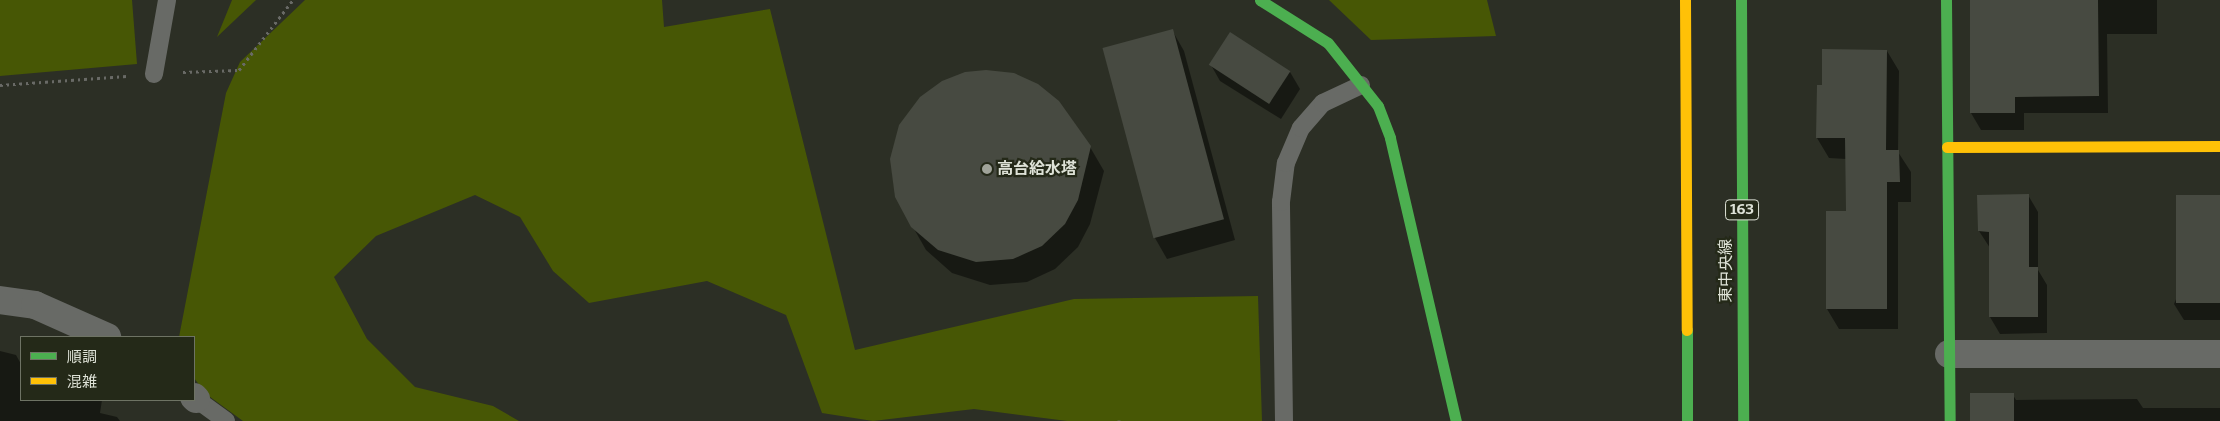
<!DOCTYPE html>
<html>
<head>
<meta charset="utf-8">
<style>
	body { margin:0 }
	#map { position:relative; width:2220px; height:421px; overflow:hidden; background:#2c2f25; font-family:Bitter,"Noto Sans JP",serif }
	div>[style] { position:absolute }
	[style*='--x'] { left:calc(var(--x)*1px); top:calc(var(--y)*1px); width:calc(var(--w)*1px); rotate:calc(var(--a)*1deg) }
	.green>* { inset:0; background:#475705 }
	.shadow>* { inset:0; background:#0007 }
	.building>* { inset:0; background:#474a41; transform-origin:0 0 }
	.path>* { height:3px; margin-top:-1.5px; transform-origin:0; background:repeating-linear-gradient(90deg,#696a66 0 2.5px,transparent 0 6.5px) }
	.lane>* { height:18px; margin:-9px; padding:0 9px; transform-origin:9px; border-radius:9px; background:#686a66 }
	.street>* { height:28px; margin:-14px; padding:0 14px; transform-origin:14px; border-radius:14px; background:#686a66 }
	.fast>* { height:11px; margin:-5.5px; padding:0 5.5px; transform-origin:5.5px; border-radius:5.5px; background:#4caf50 }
	.slow>* { height:11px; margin:-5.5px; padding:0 5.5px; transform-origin:5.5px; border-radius:5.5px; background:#ffc107 }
	.dots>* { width:14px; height:14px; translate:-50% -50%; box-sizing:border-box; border:2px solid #242918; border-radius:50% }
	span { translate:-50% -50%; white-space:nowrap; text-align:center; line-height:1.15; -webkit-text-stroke:4.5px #242918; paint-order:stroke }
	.shield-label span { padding:1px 4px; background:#242918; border:1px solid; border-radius:4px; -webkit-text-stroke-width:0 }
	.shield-label { font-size:15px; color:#dee2d7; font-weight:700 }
	.poi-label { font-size:16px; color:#dee2d7; font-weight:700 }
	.left { translate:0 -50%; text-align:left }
	.street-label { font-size:16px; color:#dee2d7 }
	.legend { position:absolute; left:20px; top:336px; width:175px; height:65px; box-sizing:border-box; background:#242918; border:1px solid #6e7364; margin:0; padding:6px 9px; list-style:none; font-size:15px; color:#dee2d7 }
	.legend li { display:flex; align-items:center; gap:10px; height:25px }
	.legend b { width:25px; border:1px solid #6e7364 }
</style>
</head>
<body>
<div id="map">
	<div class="green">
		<i style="clip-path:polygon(0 0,132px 0,137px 64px,0 76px)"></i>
		<i style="clip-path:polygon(232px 0,256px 0,217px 37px)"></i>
		<i style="clip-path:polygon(305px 0,662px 0,664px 27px,770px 9px,855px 350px,1074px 299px,1258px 296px,1262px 421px,1067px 421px,974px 409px,873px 421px,822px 413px,786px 315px,707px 281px,589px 303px,553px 271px,520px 217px,475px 195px,376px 236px,334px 277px,367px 339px,415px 387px,493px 406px,519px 421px,243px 421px,206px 394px,194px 378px,194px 337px,179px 337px,226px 93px,240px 62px)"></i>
		<i style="clip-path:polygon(1329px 0,1487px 0,1496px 36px,1371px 40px)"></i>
	</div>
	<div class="shadow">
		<i style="clip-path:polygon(1971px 0,2157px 0,2157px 34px,2107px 34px,2108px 113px,2024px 113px,2024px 130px,1981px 130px,1971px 113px)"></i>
		<i style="clip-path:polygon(1172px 30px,1184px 51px,1235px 240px,1167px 259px,1155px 238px)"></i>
		<i style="clip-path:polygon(1230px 34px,1290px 72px,1300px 89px,1281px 119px,1220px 81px,1211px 65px)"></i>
		<i style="clip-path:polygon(1887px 51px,1899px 71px,1898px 152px,1911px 172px,1911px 202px,1898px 202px,1898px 329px,1839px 329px,1827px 309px,1847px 212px,1846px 159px,1829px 158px,1817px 138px,1823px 87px)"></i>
		<i style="clip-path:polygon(1090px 147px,1104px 171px,1090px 224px,1078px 247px,1055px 269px,1027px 282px,990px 285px,952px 273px,926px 250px,896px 197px)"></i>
		<i style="clip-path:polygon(2028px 195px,2038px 212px,2038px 270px,2047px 285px,2047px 333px,2000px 334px,1990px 317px,1990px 248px,1979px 231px,1979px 196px)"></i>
		<i style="clip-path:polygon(2220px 197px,2220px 320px,2184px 320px,2174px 304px)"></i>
		<i style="clip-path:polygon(0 351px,16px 355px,21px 364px,21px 400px,102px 400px,100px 413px,117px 417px,120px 421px,0 421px)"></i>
		<i style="clip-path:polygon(2013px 395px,2016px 400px,2137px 399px,2143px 408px,2220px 408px,2220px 399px,2220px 421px,1971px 421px)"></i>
	</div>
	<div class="building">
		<i style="clip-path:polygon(1970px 0,2098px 0,2099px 96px,2015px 97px,2015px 113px,1970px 113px)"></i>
		<i style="left:1173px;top:29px;width:197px;height:73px;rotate:75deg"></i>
		<i style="left:1230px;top:32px;width:72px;height:39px;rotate:33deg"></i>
		<i style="clip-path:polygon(1822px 49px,1887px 50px,1886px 150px,1899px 150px,1900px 182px,1887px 182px,1887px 309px,1826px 309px,1826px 211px,1846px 211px,1845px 138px,1816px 138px,1817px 85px,1822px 85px)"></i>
		<i style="clip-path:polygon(986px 70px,1014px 73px,1038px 84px,1059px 101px,1091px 146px,1078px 200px,1065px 224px,1042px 246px,1013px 259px,976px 262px,938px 250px,911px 227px,895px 197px,890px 159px,899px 125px,920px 97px,942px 81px,965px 72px)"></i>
		<i style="clip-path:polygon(2029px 194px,2029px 267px,2038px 267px,2038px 317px,1989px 317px,1989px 232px,1978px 231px,1977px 195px)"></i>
		<i style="left:2220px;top:195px;width:108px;height:44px;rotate:90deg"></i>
		<i style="left:1970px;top:393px;width:44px;height:28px"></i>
	</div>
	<div class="path">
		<i style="--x:183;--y:72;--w:56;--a:-2"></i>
		<i style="--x:239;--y:70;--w:88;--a:-52.4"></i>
		<i style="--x:0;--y:85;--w:127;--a:-4.1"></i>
		<i style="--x:1119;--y:420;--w:1;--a:90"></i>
	</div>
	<div class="lane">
		<i style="--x:154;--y:74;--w:75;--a:-80"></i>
		<i style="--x:196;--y:399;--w:37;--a:36"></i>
		<i style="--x:1284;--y:421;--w:219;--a:-90.8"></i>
		<i style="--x:1281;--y:202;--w:39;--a:-83"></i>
		<i style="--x:1286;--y:163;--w:38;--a:-67"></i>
		<i style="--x:1301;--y:128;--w:33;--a:-49"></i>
		<i style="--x:1323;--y:103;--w:42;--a:-25.3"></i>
	</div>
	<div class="street">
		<i style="--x:0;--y:300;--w:35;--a:8"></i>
		<i style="--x:35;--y:305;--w:79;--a:24"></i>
		<i style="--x:1949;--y:354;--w:271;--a:0"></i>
		<i style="--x:194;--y:397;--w:3;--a:45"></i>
	</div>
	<div class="fast">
		<i style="--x:1260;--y:0;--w:80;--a:32.3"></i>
		<i style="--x:1328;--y:43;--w:80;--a:51.6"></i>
		<i style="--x:1378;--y:106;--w:34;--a:69"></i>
		<i style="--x:1390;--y:138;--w:291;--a:76.9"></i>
		<i style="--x:1741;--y:0;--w:421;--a:89.7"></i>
		<i style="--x:1946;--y:0;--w:421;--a:89.5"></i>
		<i style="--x:1687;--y:330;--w:91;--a:90"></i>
	</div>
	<div class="slow">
		<i style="--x:1685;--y:0;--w:330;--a:89.7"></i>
		<i style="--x:1947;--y:147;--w:273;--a:-0.2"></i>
	</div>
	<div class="dots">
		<i style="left:987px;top:169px;background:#a0a399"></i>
	</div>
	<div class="shield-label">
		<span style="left:1742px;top:210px">163</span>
	</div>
	<div class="poi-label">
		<span class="left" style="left:997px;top:169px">高台給水塔</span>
	</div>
	<div class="street-label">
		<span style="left:1726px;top:271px;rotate:-90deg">東中央線</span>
	</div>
	<ul class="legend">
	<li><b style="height:6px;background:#4caf50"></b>順調</li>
	<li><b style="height:6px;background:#ffc107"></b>混雑</li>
	</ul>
</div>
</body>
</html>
